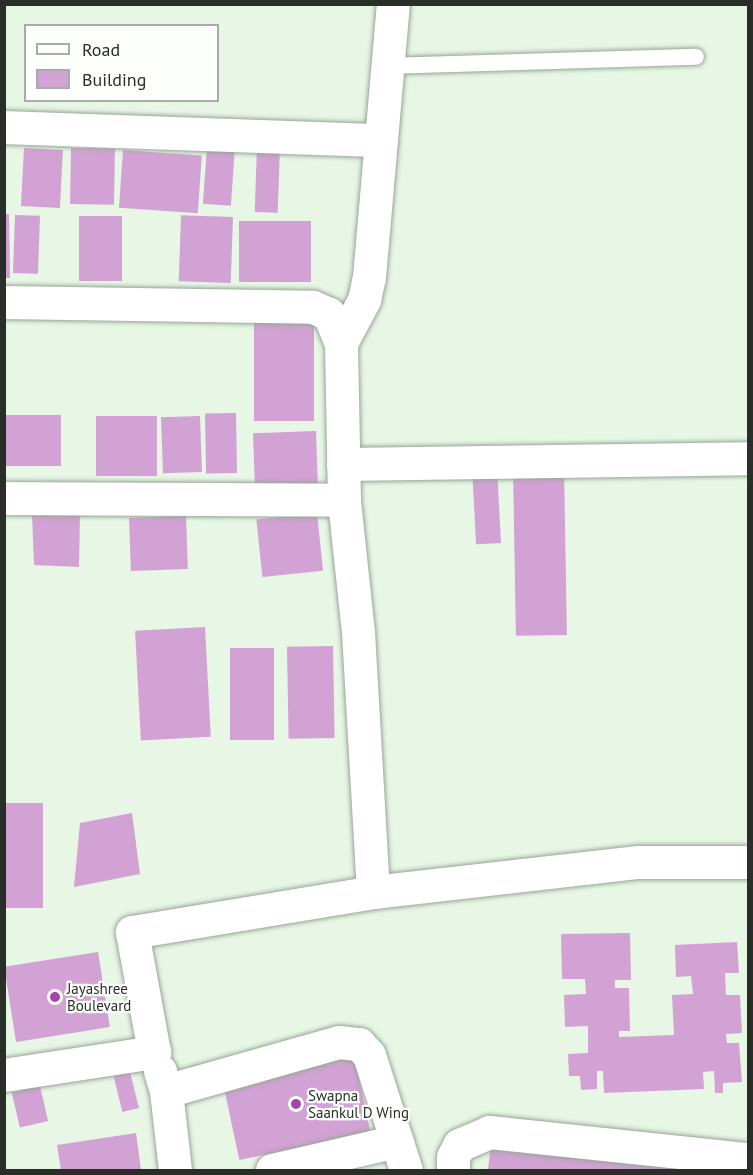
<!DOCTYPE html>
<html>
<head>
<meta charset="utf-8">
<style>
	body { margin:0 }
	#map { position:relative; width:753px; height:1175px; overflow:hidden; background:#e7f6e5; font-family:"PT Sans",sans-serif }
	div>[style] { position:absolute }
	[style*='--x'] { left:calc(var(--x)*1px); top:calc(var(--y)*1px); width:calc(var(--w)*1px); rotate:calc(var(--a)*1deg) }
	.building>* { inset:0; background:#d1a2d3; transform-origin:0 0 }
	.roads { filter:drop-shadow(0 0 2px #98a697) drop-shadow(0 0 2px #98a697) }
	.lane>* { height:16px; margin:-8px; padding:0 8px; transform-origin:8px; border-radius:8px; background:#fff }
	.street>* { height:33px; margin:-16.5px; padding:0 16.5px; transform-origin:16.5px; border-radius:16.5px; background:#fff }
	.dots>* { width:16px; height:16px; translate:-50% -50%; box-sizing:border-box; border:3px solid #fcfffc; border-radius:50% }
	span { translate:-50% -50%; white-space:nowrap; text-align:center; line-height:1.15; -webkit-text-stroke:4.5px #fcfffc; paint-order:stroke }
	.poi-label { font-size:15px; color:#292e28 }
	.left { translate:0 -50%; text-align:left }
	.frame { position:absolute; inset:0; border:6px solid #292e28; pointer-events:none }
	.legend { position:absolute; left:24px; top:24px; width:195px; height:78px; box-sizing:border-box; background:#fcfffc; border:2px solid #a8aba7; margin:0; padding:8px 10px; list-style:none; font-size:18px; color:#292e28 }
	.legend li { display:flex; align-items:center; gap:12px; height:30px }
	.legend b { width:30px; border:2px solid #a8aba7 }
</style>
</head>
<body>
<div id="map">
	<div class="building">
		<i style="left:207px;top:146px;width:28px;height:58px;rotate:4deg"></i>
		<i style="left:257px;top:146px;width:23px;height:66px;rotate:2deg"></i>
		<i style="left:24px;top:148px;width:39px;height:58px;rotate:3deg"></i>
		<i style="left:71px;top:148px;width:44px;height:56px;rotate:1deg"></i>
		<i style="left:123px;top:150px;width:79px;height:58px;rotate:4deg"></i>
		<i style="clip-path:polygon(4px 214px,9px 214px,10px 278px,4px 278px)"></i>
		<i style="left:15px;top:215px;width:25px;height:58px;rotate:2deg"></i>
		<i style="left:79px;top:216px;width:43px;height:65px"></i>
		<i style="left:233px;top:217px;width:66px;height:52px;rotate:92deg"></i>
		<i style="left:239px;top:221px;width:72px;height:61px"></i>
		<i style="left:254px;top:322px;width:60px;height:99px"></i>
		<i style="left:236px;top:413px;width:60px;height:31px;rotate:89deg"></i>
		<i style="left:4px;top:415px;width:57px;height:51px"></i>
		<i style="left:96px;top:416px;width:61px;height:60px"></i>
		<i style="left:200px;top:416px;width:56px;height:39px;rotate:88deg"></i>
		<i style="left:316px;top:431px;width:57px;height:63px;rotate:88deg"></i>
		<i style="left:497px;top:466px;width:77px;height:25px;rotate:87deg"></i>
		<i style="left:564px;top:467px;width:168px;height:51px;rotate:89deg"></i>
		<i style="clip-path:polygon(80px 512px,79px 567px,34px 565px,32px 515px)"></i>
		<i style="left:317px;top:513px;width:58px;height:61px;rotate:84deg"></i>
		<i style="left:186px;top:516px;width:53px;height:57px;rotate:88deg"></i>
		<i style="left:205px;top:627px;width:110px;height:70px;rotate:87deg"></i>
		<i style="left:333px;top:646px;width:92px;height:46px;rotate:89deg"></i>
		<i style="left:274px;top:648px;width:92px;height:44px;rotate:90deg"></i>
		<i style="left:43px;top:803px;width:105px;height:39px;rotate:90deg"></i>
		<i style="clip-path:polygon(132px 813px,140px 874px,74px 887px,80px 823px)"></i>
		<i style="clip-path:polygon(630px 933px,631px 980px,615px 980px,615px 988px,629px 988px,630px 1031px,619px 1031px,619px 1037px,674px 1035px,672px 995px,693px 994px,691px 976px,676px 977px,675px 945px,737px 942px,739px 973px,725px 973px,726px 995px,740px 995px,742px 1033px,726px 1034px,727px 1043px,739px 1043px,742px 1082px,723px 1083px,723px 1093px,715px 1093px,714px 1071px,703px 1072px,704px 1089px,604px 1093px,603px 1071px,597px 1071px,597px 1089px,581px 1090px,580px 1076px,569px 1076px,568px 1054px,588px 1053px,588px 1026px,565px 1027px,564px 995px,586px 994px,585px 979px,562px 979px,561px 934px)"></i>
		<i style="left:98px;top:952px;width:76px;height:95px;rotate:81deg"></i>
		<i style="left:353px;top:1050px;width:84px;height:134px;rotate:78deg"></i>
		<i style="left:130px;top:1072px;width:37px;height:17px;rotate:76deg"></i>
		<i style="left:40px;top:1086px;width:36px;height:29px;rotate:77deg"></i>
		<i style="clip-path:polygon(136px 1133px,141px 1170px,61px 1170px,57px 1145px)"></i>
		<i style="clip-path:polygon(491px 1143px,726px 1170px,488px 1170px)"></i>
	</div>
	<div class="roads">
		<div class="lane">
			<i style="--x:385;--y:66;--w:311;--a:-1.7"></i>
		</div>
		<div class="street">
			<i style="--x:4;--y:127;--w:376;--a:2"></i>
			<i style="--x:4;--y:302;--w:309;--a:0.9"></i>
			<i style="--x:313;--y:307;--w:17;--a:24"></i>
			<i style="--x:329;--y:314;--w:31;--a:68"></i>
			<i style="--x:343;--y:464;--w:405;--a:-0.8"></i>
			<i style="--x:4;--y:498;--w:340;--a:0.3"></i>
			<i style="--x:373;--y:892;--w:260;--a:-93.3"></i>
			<i style="--x:358;--y:632;--w:133;--a:-96.1"></i>
			<i style="--x:344;--y:500;--w:157;--a:-91.1"></i>
			<i style="--x:341;--y:343;--w:49;--a:-61.9"></i>
			<i style="--x:364;--y:300;--w:24;--a:-78"></i>
			<i style="--x:369;--y:277;--w:274;--a:-85"></i>
			<i style="--x:160;--y:1071;--w:21;--a:73"></i>
			<i style="--x:166;--y:1091;--w:80;--a:83.5"></i>
			<i style="--x:4;--y:1075;--w:152;--a:-8.7"></i>
			<i style="--x:154;--y:1052;--w:122;--a:-100.4"></i>
			<i style="--x:132;--y:932;--w:244;--a:-9.4"></i>
			<i style="--x:373;--y:892;--w:267;--a:-6.5"></i>
			<i style="--x:638;--y:862;--w:110;--a:0"></i>
			<i style="--x:166;--y:1091;--w:180;--a:-15.8"></i>
			<i style="--x:339;--y:1042;--w:20;--a:6"></i>
			<i style="--x:359;--y:1044;--w:15;--a:48"></i>
			<i style="--x:369;--y:1055;--w:121;--a:72.2"></i>
			<i style="--x:272;--y:1170;--w:128;--a:-13.1"></i>
			<i style="--x:453;--y:1170;--w:13;--a:-90"></i>
			<i style="--x:453;--y:1157;--w:13;--a:-63"></i>
			<i style="--x:459;--y:1145;--w:33;--a:-23"></i>
			<i style="--x:489;--y:1132;--w:260;--a:6"></i>
		</div>
	</div>
	<div class="dots">
		<i style="left:55px;top:997px;background:#a544ab"></i>
		<i style="left:296px;top:1104px;background:#a544ab"></i>
	</div>
	<div class="poi-label">
		<span class="left" style="left:67px;top:997px">Jayashree<br>Boulevard</span>
		<span class="left" style="left:308px;top:1104px">Swapna<br>Saankul D Wing</span>
	</div>
	<div class="frame"></div>
	<ul class="legend">
	<li><b style="height:8px;background:#fff"></b>Road</li>
	<li><b style="height:16px;background:#d1a2d3"></b>Building</li>
	</ul>
</div>
</body>
</html>
